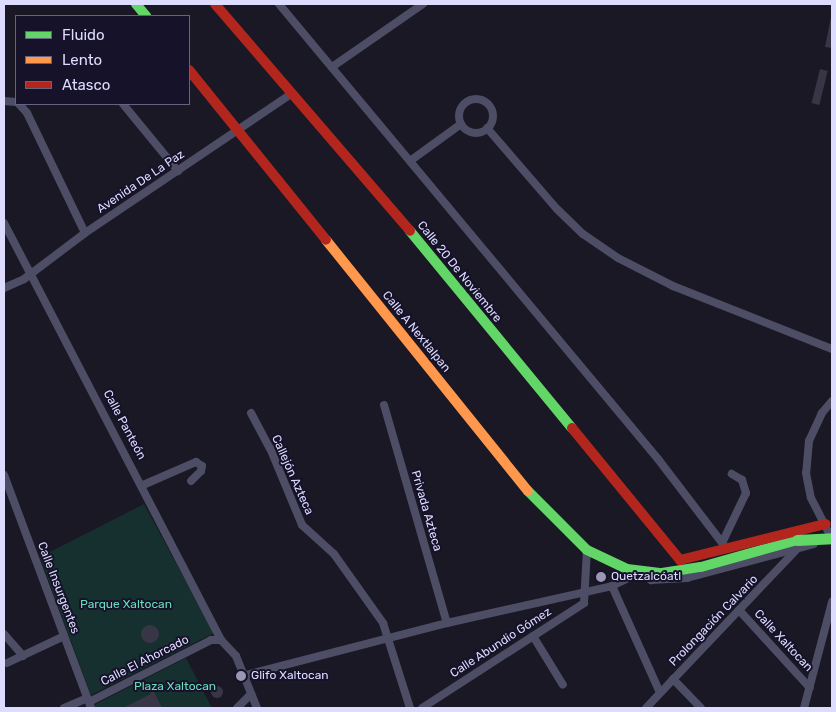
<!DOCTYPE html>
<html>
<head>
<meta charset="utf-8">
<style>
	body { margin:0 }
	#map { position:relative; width:836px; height:712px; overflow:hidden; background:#191824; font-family:Rubik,sans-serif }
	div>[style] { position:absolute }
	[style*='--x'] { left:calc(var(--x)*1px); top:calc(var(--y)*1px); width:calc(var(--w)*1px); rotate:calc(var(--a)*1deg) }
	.green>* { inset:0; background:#16302f }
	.building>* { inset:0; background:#383646; transform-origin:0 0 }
	.round { border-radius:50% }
	.street>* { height:8px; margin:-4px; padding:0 4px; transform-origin:4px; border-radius:4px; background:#4d4e65 }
	.street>.ring { margin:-4px; padding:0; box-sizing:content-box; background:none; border:8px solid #4d4e65; border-radius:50% }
	.fast>* { height:10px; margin:-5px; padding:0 5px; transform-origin:5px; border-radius:5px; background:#63d668 }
	.slow>* { height:10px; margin:-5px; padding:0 5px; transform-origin:5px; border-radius:5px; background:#ff974d }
	.jam>* { height:10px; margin:-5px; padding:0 5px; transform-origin:5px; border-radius:5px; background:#b3261e }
	.fast-bridge>* { height:11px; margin:-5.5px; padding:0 5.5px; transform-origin:5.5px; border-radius:5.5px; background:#63d668 }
	.dots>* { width:14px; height:14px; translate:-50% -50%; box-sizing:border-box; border:2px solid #15122a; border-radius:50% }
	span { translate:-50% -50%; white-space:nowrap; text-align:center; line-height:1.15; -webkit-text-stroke:4px #15122a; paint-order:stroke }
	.street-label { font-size:12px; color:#dedcfe }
	.poi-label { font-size:12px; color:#dedcfe }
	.left { translate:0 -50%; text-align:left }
	.park-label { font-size:12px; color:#69ddba }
	.frame { position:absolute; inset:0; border:5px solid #dedcfe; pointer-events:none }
	.legend { position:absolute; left:15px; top:15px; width:175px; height:90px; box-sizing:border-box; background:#15122a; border:1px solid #65637f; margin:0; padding:6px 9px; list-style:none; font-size:15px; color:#dedcfe }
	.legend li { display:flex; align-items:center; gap:10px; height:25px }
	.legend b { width:25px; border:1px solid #65637f }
</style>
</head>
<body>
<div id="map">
	<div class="green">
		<i style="clip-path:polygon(144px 504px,214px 633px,91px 695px,40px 557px)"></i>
		<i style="clip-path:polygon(186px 658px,212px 708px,96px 708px,94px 705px)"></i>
	</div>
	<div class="building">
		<i style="clip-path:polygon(831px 17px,832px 17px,832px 48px,825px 47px)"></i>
		<i style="left:820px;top:69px;width:8px;height:35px;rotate:14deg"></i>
		<i class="round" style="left:141px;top:625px;width:18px;height:18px"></i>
		<i class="round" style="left:211px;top:686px;width:12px;height:12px"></i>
		<i style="clip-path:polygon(152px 688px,162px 708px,123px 708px,151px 694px,149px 690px)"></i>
	</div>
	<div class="street">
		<i style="--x:279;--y:4;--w:592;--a:50.21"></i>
		<i style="--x:658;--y:459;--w:112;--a:52.6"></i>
		<i style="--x:332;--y:67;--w:111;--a:-34.7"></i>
		<i class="ring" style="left:459px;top:99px;width:26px;height:26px"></i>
		<i style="--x:4;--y:101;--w:12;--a:5"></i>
		<i style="--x:19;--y:104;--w:12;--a:48"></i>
		<i style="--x:27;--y:113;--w:133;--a:64.2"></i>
		<i style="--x:123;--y:104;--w:87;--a:50.6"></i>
		<i style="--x:487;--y:128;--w:107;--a:49.2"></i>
		<i style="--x:557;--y:209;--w:36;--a:44"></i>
		<i style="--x:583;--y:234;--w:42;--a:34.4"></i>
		<i style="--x:618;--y:258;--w:62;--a:27"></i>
		<i style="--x:673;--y:286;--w:171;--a:21.6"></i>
		<i style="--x:410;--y:161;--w:63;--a:-36"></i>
		<i style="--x:4;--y:223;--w:470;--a:62.5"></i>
		<i style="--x:4;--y:288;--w:22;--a:-24"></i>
		<i style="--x:24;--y:279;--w:76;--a:-37"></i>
		<i style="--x:85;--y:233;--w:249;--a:-34"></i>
		<i style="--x:832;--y:401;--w:16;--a:130"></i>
		<i style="--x:822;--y:413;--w:31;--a:115"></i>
		<i style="--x:809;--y:441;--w:32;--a:95"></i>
		<i style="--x:806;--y:473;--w:25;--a:79"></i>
		<i style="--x:811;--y:498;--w:46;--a:62.9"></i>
		<i style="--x:384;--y:405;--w:227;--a:73.9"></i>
		<i style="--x:251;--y:413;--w:40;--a:62"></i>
		<i style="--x:270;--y:448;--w:83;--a:67.4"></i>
		<i style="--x:302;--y:525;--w:43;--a:42.2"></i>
		<i style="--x:334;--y:554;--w:85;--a:54.6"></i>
		<i style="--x:383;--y:623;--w:89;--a:72.4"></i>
		<i style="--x:4;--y:475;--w:249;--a:69.5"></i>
		<i style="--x:143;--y:485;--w:58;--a:-23.5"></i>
		<i style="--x:196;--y:462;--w:7;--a:34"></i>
		<i style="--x:202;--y:466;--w:5;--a:101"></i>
		<i style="--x:201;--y:471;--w:14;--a:135"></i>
		<i style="--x:723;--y:541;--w:53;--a:-64.4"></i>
		<i style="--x:746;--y:493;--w:14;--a:-107"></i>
		<i style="--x:742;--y:480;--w:12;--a:-149"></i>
		<i style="--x:612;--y:586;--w:117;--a:65.8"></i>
		<i style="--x:739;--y:610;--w:105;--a:47.7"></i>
		<i style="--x:4;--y:634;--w:29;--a:49"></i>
		<i style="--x:533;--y:636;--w:57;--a:58.5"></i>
		<i style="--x:7;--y:663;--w:63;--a:-25.3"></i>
		<i style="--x:246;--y:675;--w:208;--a:-14.5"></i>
		<i style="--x:447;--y:623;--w:169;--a:-12.6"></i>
		<i style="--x:612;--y:586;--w:32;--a:-26"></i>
		<i style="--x:641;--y:572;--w:13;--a:39"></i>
		<i style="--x:651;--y:580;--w:36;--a:-3"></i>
		<i style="--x:687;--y:578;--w:131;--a:-15"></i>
		<i style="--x:673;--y:679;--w:40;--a:46"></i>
		<i style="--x:89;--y:702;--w:137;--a:-26.9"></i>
		<i style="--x:211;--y:640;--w:10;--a:0"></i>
		<i style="--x:221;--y:640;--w:22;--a:47"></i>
		<i style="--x:236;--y:656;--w:56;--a:68"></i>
		<i style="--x:64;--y:708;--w:25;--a:-23"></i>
		<i style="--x:237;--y:708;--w:20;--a:-45"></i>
		<i style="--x:422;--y:708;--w:193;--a:-32.9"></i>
		<i style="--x:584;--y:603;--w:53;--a:-86.8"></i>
		<i style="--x:646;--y:708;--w:219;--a:-46.5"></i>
		<i style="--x:804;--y:708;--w:110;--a:-75.2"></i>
	</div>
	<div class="fast">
		<i style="--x:136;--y:4;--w:16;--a:50"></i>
		<i style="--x:410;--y:231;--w:255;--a:50.6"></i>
		<i style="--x:528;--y:491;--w:83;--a:45"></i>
		<i style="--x:587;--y:550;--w:44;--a:25.4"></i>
		<i style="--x:627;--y:569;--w:35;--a:7"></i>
		<i style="--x:662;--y:573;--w:39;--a:-9"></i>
		<i style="--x:701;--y:567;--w:100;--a:-15.7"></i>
	</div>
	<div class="slow">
		<i style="--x:326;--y:240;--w:322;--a:51.2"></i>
	</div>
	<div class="jam">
		<i style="--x:215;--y:4;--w:299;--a:49.3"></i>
		<i style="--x:189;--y:70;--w:218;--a:51.1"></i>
		<i style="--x:572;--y:428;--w:171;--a:50.7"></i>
		<i style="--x:680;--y:560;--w:150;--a:-13.9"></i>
	</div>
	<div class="fast-bridge">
		<i style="--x:797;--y:540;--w:35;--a:-3"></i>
	</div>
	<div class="dots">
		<i style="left:601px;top:577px;background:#9997b2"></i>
		<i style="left:241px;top:676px;background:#9997b2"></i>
	</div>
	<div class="street-label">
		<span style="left:141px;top:182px;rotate:-34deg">Avenida De La Paz</span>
		<span style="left:459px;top:272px;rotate:51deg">Calle 20 De Noviembre</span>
		<span style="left:416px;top:332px;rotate:51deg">Calle A Nextlalpan</span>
		<span style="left:124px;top:425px;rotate:62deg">Calle Panteón</span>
		<span style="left:292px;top:475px;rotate:66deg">Callejón Azteca</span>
		<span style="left:426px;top:511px;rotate:74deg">Privada Azteca</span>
		<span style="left:58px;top:588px;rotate:69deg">Calle Insurgentes</span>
		<span style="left:714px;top:621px;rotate:-46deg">Prolongación Calvario</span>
		<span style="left:783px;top:641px;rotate:47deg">Calle Xaltocan</span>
		<span style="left:501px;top:643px;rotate:-33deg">Calle Abundio Gómez</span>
		<span style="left:145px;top:661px;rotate:-27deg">Calle El Ahorcado</span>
	</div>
	<div class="poi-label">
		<span class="left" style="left:611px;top:577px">Quetzalcóatl</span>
		<span class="left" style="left:251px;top:676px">Glifo Xaltocan</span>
	</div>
	<div class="park-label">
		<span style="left:126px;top:605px">Parque Xaltocan</span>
		<span style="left:175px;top:687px">Plaza Xaltocan</span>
	</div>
	<div class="frame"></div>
	<ul class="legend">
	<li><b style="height:6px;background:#63d668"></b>Fluido</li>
	<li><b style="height:6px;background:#ff974d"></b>Lento</li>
	<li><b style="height:6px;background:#b3261e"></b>Atasco</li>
	</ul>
</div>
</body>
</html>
